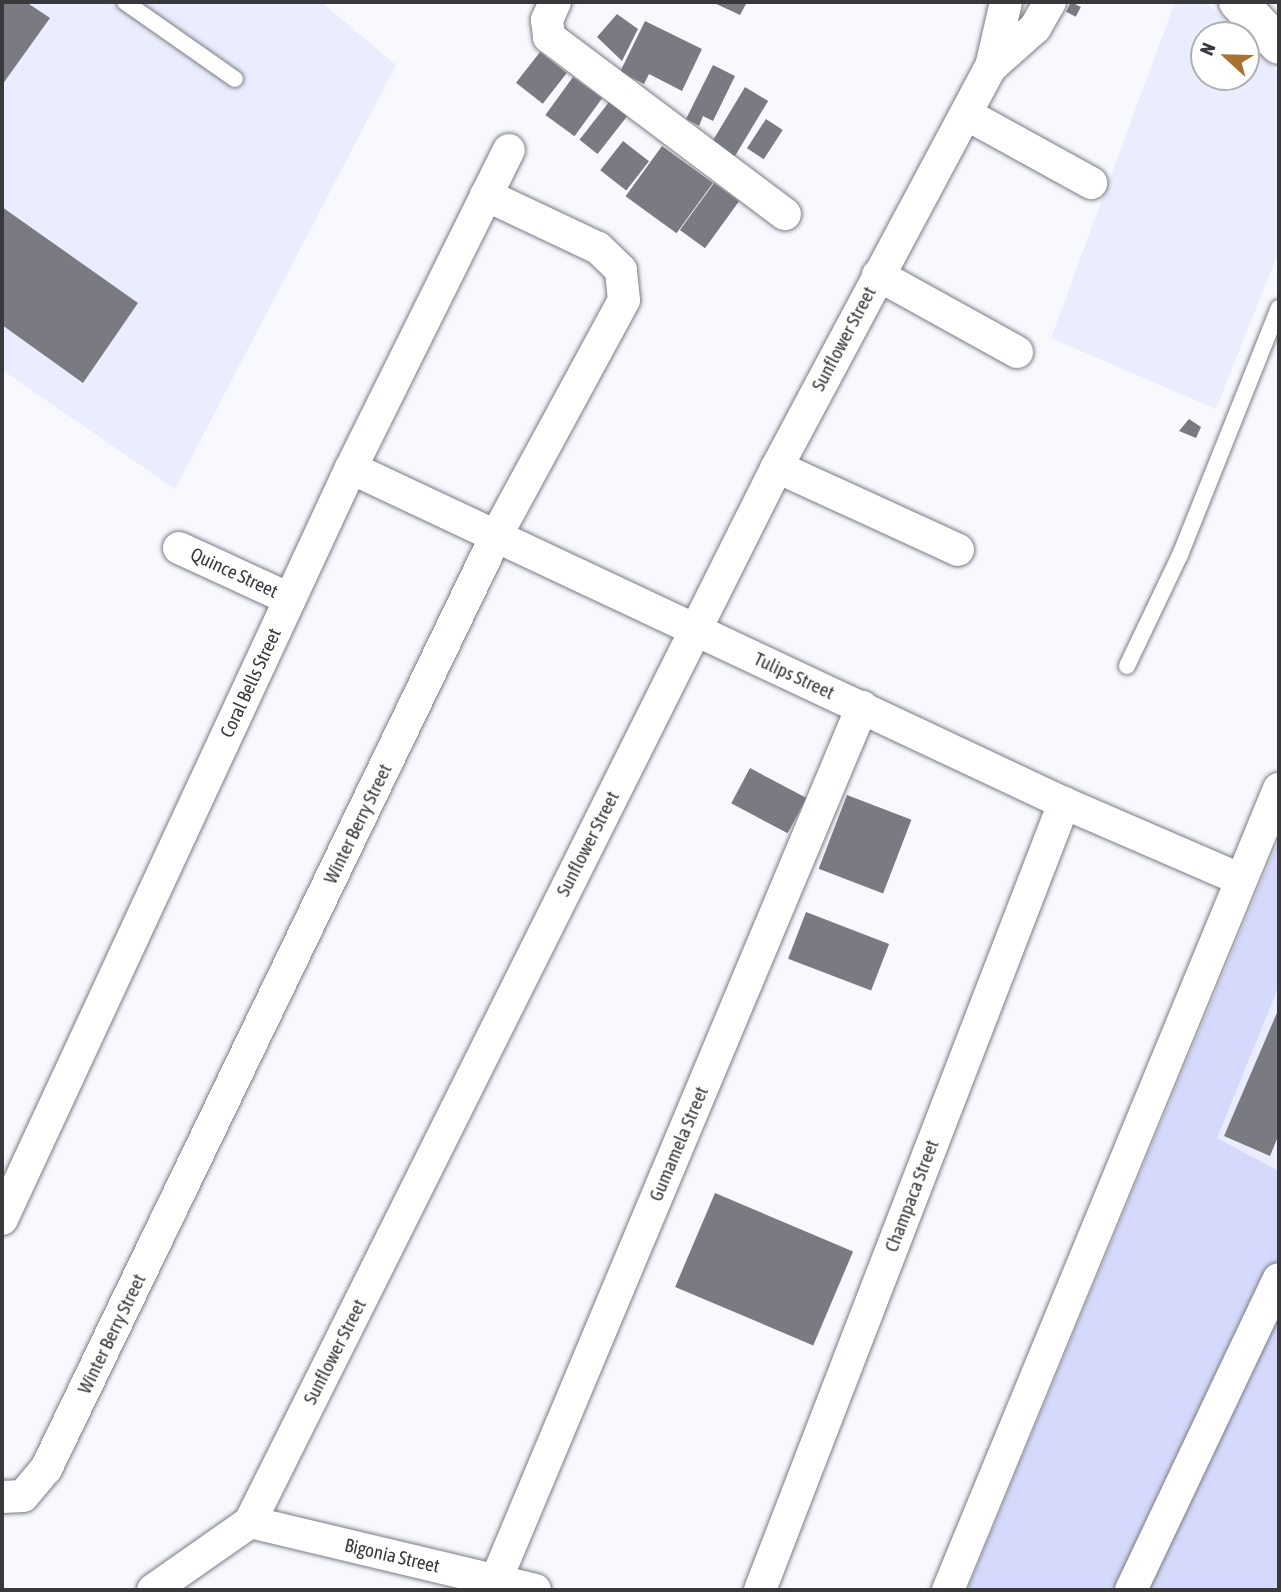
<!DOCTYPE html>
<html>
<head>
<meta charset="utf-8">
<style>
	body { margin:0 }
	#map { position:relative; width:1281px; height:1592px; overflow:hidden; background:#f8f9fe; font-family:"Asap Condensed",sans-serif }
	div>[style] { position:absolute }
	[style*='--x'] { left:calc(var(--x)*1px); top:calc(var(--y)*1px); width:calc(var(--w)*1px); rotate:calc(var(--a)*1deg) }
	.built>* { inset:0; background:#eaedfd }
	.green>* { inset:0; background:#d5dafc }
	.building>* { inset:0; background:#797a82; transform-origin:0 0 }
	.roads { filter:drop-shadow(0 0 2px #7a7b83) drop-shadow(0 0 2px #7a7b83) }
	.service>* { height:16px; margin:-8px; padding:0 8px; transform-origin:8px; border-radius:8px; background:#fff }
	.minor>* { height:32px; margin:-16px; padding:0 16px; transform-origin:16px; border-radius:16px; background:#fff }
	.tertiary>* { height:38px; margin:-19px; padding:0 19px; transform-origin:19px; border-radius:19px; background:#fff }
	span { translate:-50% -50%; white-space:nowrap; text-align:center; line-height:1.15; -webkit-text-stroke:7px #fff; paint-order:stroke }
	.street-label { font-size:19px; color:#39393d }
	.frame { position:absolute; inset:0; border:4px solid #39393d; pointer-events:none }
	.north { position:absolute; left:1190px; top:21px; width:70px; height:70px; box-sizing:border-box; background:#fff; border:2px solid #b0b0b1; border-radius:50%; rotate:292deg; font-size:19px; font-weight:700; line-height:28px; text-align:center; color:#39393d }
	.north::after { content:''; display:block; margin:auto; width:24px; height:32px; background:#a9722e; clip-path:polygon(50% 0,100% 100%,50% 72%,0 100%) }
</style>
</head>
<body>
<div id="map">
	<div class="built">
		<i style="clip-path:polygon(2px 2px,321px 2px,396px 65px,175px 489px,2px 370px)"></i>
		<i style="clip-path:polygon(1175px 2px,1205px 2px,1240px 35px,1204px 35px,1204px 77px,1246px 77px,1246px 41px,1279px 73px,1279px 251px,1216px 409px,1051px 338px)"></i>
		<i style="clip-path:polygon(1279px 986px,1279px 1171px,1217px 1138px)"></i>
	</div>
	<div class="green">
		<i style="clip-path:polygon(1279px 839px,1279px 986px,1217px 1138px,1279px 1171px,1279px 1590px,967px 1590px)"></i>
	</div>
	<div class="building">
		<i style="clip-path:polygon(2px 2px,26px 2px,50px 18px,2px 85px)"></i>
		<i style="clip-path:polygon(712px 2px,747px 2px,740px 15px)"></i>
		<i style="left:1071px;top:2px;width:11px;height:11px;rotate:27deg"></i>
		<i style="clip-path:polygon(617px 14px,638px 29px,622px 61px,597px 37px)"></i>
		<i style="clip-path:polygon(645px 21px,702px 49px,682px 91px,649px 74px,644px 84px,620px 72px)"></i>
		<i style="left:540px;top:52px;width:34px;height:39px;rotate:38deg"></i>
		<i style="clip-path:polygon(713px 65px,735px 76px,713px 121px,703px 116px,699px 126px,686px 119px)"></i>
		<i style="left:573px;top:77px;width:36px;height:47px;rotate:36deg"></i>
		<i style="left:745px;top:87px;width:27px;height:67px;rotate:31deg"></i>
		<i style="left:609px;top:102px;width:23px;height:48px;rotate:38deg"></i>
		<i style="left:766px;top:119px;width:20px;height:35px;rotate:33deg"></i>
		<i style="left:623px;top:141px;width:33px;height:37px;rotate:38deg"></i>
		<i style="left:662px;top:146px;width:63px;height:62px;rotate:36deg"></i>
		<i style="left:714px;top:183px;width:31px;height:58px;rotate:36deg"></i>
		<i style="clip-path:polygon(2px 207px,138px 303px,83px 383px,2px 325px)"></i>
		<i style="clip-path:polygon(1189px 419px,1201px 427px,1196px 438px,1179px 431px)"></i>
		<i style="left:750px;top:768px;width:64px;height:40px;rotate:28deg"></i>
		<i style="left:847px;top:795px;width:69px;height:79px;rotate:21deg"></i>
		<i style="left:806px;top:912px;width:89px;height:50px;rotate:21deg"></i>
		<i style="clip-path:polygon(1279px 1008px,1279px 1134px,1270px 1156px,1224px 1136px)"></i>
		<i style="left:715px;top:1193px;width:150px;height:102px;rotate:23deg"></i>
	</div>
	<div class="roads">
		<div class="service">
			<i style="--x:125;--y:2;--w:134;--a:35"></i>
			<i style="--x:1127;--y:666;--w:123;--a:-64.5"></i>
			<i style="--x:1180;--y:555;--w:266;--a:-68.2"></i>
		</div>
		<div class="minor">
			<i style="--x:555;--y:2;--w:20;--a:114"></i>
			<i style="--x:547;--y:20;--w:17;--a:83"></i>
			<i style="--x:549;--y:37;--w:295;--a:36.9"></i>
			<i style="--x:991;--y:67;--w:59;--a:-41.6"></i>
			<i style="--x:1035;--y:28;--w:30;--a:-60"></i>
			<i style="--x:966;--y:114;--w:143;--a:28.9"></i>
			<i style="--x:878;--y:275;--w:159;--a:29"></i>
			<i style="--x:777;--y:467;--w:199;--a:24.6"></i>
			<i style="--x:351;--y:468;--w:788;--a:25.17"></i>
			<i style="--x:1064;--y:803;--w:192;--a:23.4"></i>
			<i style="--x:179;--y:548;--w:122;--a:24.7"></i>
			<i style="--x:2;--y:1219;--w:828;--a:-65.08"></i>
			<i style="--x:351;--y:468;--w:355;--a:-63.6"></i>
			<i style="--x:2;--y:1497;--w:21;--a:-3"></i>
			<i style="--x:23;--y:1496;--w:35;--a:-50"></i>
			<i style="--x:46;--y:1469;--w:1036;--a:-64.25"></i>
			<i style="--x:496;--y:536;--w:268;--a:-61.5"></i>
			<i style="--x:624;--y:300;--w:30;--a:-96"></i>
			<i style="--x:621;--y:270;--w:32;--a:-136"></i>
			<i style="--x:598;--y:248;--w:124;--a:-154.7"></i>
			<i style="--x:250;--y:1522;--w:293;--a:13.4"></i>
			<i style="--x:496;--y:1580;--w:947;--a:-67.25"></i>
			<i style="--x:153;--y:1590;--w:118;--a:-35"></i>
			<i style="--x:250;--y:1522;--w:1179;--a:-63.46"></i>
			<i style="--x:777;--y:467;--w:454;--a:-61.9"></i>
			<i style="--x:991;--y:67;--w:67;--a:-77"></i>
			<i style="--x:760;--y:1590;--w:844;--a:-68.88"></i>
			<i style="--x:948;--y:1590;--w:867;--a:-67.55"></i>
			<i style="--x:1131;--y:1590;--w:344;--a:-64.6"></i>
		</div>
		<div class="tertiary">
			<i style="--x:1238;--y:2;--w:59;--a:46.4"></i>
		</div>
	</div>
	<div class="street-label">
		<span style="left:844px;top:339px;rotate:-62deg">Sunflower Street</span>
		<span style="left:234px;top:573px;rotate:25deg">Quince Street</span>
		<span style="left:794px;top:676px;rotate:25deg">Tulips Street</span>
		<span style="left:251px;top:683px;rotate:-65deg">Coral Bells Street</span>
		<span style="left:358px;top:824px;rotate:-64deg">Winter Berry Street</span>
		<span style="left:588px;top:844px;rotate:-63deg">Sunflower Street</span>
		<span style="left:679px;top:1144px;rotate:-67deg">Gumamela Street</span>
		<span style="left:912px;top:1196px;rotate:-69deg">Champaca Street</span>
		<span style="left:112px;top:1334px;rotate:-64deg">Winter Berry Street</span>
		<span style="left:335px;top:1352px;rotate:-63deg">Sunflower Street</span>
		<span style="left:392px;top:1556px;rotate:13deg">Bigonia Street</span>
	</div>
	<div class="frame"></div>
	<div class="north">N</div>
</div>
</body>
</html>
